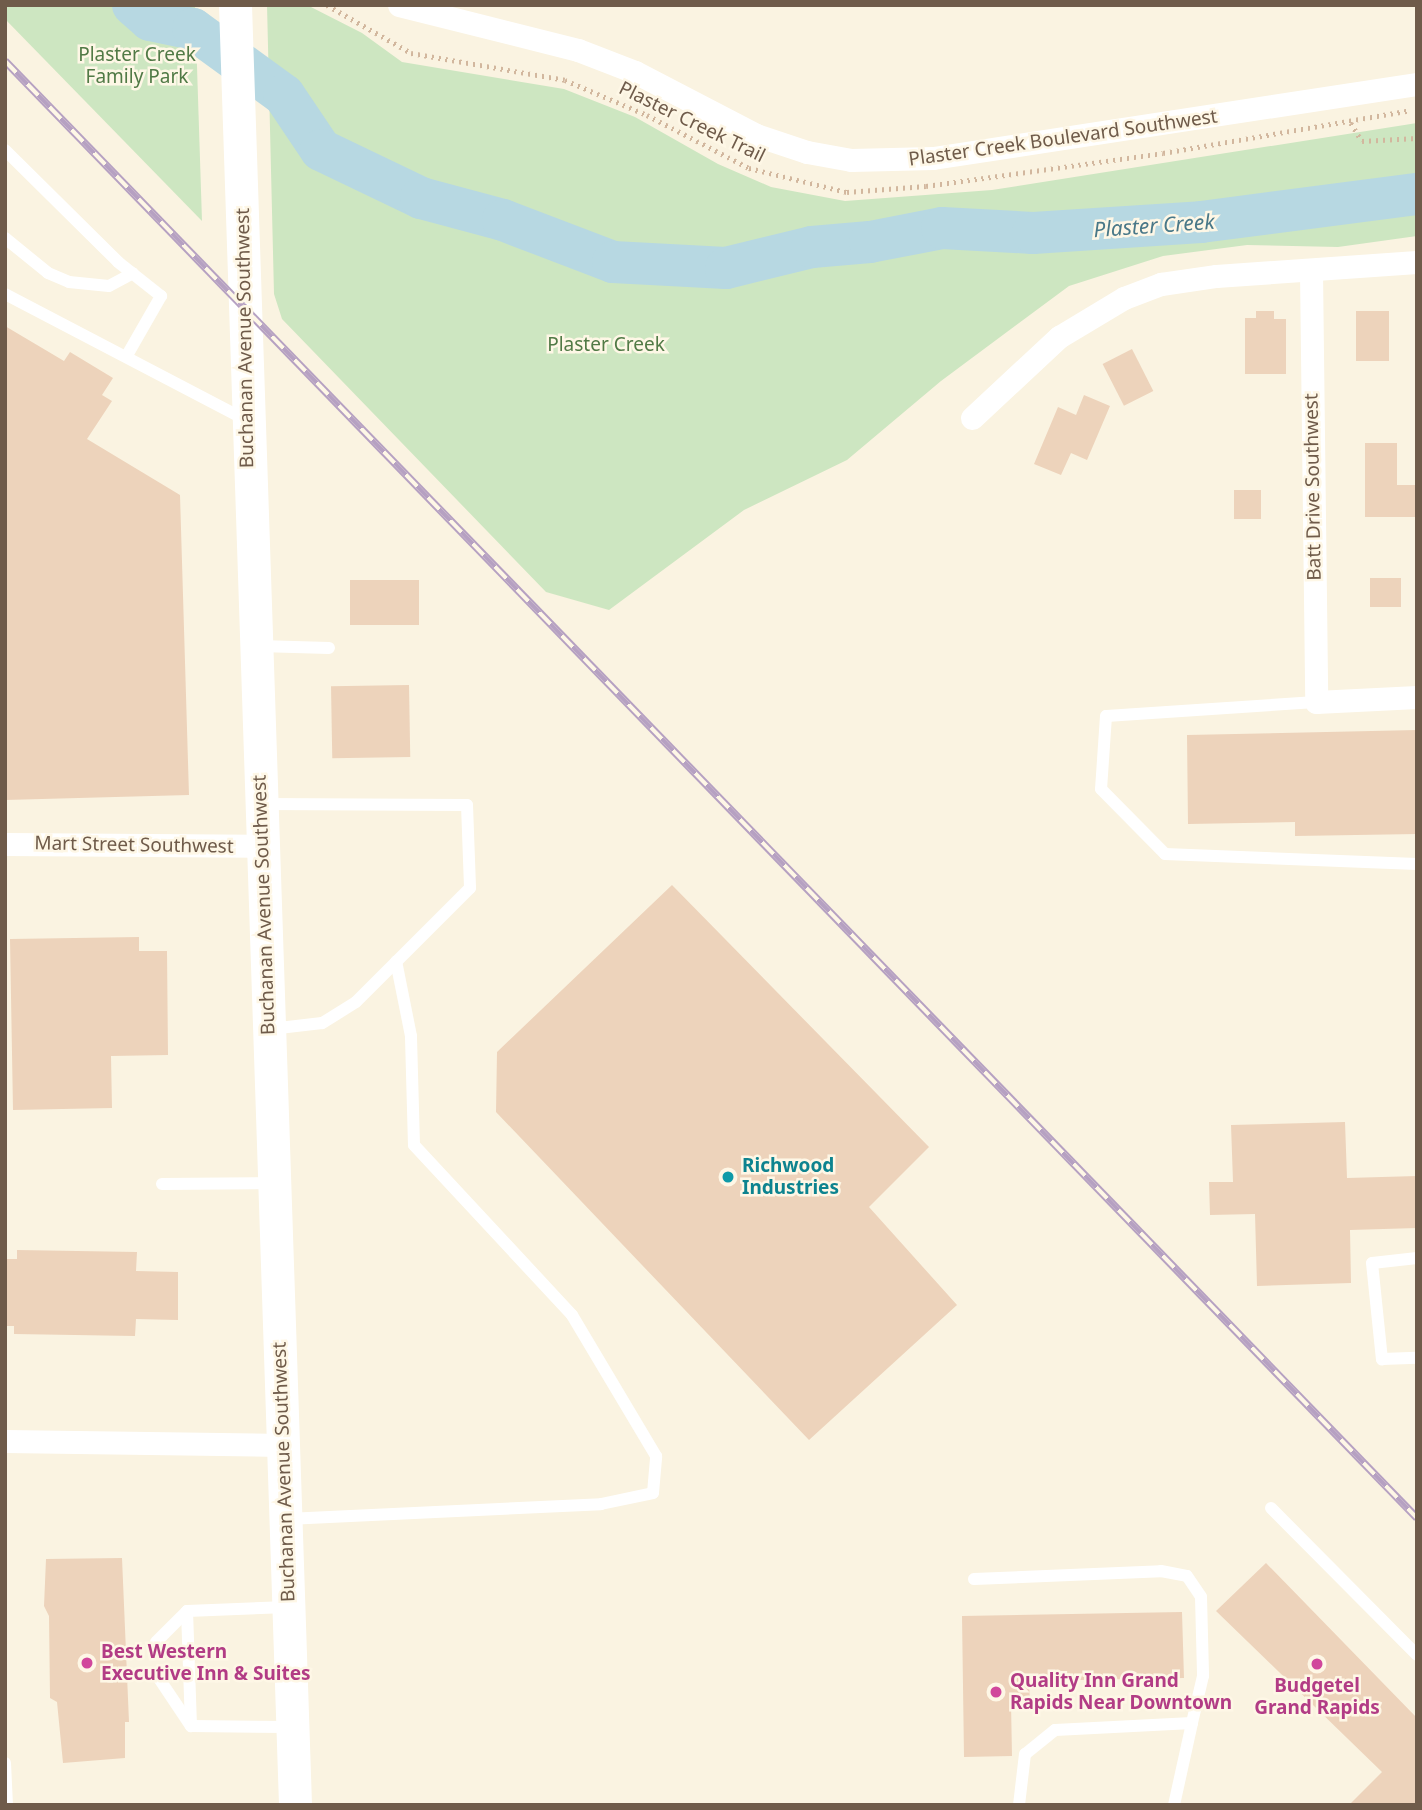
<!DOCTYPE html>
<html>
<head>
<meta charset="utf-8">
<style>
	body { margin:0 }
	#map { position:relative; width:1422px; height:1810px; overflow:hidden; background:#faf3e1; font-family:"Noto Sans",sans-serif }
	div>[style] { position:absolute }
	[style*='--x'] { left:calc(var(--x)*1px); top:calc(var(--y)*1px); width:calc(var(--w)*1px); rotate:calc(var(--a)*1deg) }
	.green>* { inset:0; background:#cde6c1 }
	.river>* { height:42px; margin:-21px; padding:0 21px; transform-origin:21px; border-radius:21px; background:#b7d8e2 }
	.building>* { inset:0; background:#edd3bb; transform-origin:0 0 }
	.path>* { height:4.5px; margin-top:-2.25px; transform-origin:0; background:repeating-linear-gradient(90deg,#d2b79e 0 2px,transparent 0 7px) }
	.lane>* { height:12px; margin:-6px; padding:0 6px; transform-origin:6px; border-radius:6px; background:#fff }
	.street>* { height:23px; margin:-11.5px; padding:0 11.5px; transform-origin:11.5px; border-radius:11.5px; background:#fff }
	.secondary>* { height:33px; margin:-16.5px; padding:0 16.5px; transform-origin:16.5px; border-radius:16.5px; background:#fff }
	.rail>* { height:8px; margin-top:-4px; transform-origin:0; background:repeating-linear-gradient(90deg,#fef7e6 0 16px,#b6a1c2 0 32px); box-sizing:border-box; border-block:2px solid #b6a1c2 }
	.dots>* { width:19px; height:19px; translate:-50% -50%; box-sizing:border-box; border:4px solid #fef7e6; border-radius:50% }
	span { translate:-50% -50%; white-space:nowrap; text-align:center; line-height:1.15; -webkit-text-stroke:5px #fef7e6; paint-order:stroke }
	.park-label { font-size:19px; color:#517a46 }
	.street-label { font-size:19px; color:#6f5b4a }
	.culture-label { font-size:19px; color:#0d838f; font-weight:700 }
	.left { translate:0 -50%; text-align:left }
	.hotel-label { font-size:19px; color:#b23c85; font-weight:700 }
	.water-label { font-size:21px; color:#497888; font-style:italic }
	.frame { position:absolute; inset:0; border:7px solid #6f5b4a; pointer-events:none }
</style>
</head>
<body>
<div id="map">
	<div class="green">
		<i style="clip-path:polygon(5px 5px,195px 5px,202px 221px,5px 19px)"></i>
		<i style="clip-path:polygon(267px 5px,307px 5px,362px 33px,402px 62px,564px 89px,635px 117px,718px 164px,771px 187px,845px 201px,992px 190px,1417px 123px,1417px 236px,1338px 247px,1247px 245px,1163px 256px,1069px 286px,941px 381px,847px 460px,744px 510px,609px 610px,546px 592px,282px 319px,274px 294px)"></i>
	</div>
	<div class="river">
		<i style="--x:133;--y:5;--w:23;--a:41"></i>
		<i style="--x:150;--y:20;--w:44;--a:11.8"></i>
		<i style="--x:193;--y:29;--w:112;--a:36"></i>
		<i style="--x:284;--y:95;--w:66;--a:56.1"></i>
		<i style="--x:321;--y:150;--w:111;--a:25.6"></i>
		<i style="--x:421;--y:198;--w:85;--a:15"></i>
		<i style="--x:503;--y:220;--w:118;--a:20.9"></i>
		<i style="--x:613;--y:262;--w:113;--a:3"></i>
		<i style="--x:726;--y:268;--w:89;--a:-13.7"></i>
		<i style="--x:812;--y:247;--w:58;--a:-4.9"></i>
		<i style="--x:870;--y:242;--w:73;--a:-11"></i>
		<i style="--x:942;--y:228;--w:91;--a:3.1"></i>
		<i style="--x:1033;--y:233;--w:168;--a:-3.7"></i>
		<i style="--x:1201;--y:222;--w:218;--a:-7.4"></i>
	</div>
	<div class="building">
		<i style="clip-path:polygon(1256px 311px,1274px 311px,1274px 319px,1286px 319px,1286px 374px,1245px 374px,1245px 318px,1256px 318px)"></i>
		<i style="left:1356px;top:311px;width:33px;height:50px"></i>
		<i style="clip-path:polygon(5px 326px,64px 361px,70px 352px,113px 378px,102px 395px,112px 401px,87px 439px,180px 495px,189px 795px,5px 800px)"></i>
		<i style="left:1132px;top:349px;width:47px;height:33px;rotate:63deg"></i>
		<i style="clip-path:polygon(1084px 395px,1110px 406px,1087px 460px,1071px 453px,1061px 475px,1034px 464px,1058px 407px,1076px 415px)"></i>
		<i style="clip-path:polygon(1365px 443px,1397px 443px,1397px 485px,1417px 485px,1417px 517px,1365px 517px)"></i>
		<i style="left:1234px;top:490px;width:27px;height:29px"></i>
		<i style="left:1370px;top:578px;width:31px;height:29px"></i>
		<i style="left:350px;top:580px;width:69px;height:45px"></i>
		<i style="left:409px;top:685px;width:72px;height:78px;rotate:89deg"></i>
		<i style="clip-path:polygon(1417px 730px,1417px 834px,1295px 836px,1295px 822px,1188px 824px,1187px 735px)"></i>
		<i style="clip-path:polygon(672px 885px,929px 1147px,869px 1207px,957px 1305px,809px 1440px,496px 1112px,497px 1052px)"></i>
		<i style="clip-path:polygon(139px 937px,139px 951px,167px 951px,168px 1055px,111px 1056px,112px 1108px,13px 1110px,10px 939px)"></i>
		<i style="clip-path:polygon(1345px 1122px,1347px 1178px,1417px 1176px,1417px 1228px,1350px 1230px,1351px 1283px,1257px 1286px,1255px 1214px,1210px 1215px,1209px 1182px,1233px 1182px,1231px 1125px)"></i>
		<i style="clip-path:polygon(17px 1250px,137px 1252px,136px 1271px,178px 1272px,178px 1320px,136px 1319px,135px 1336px,14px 1334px,14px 1326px,5px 1326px,5px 1259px,17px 1259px)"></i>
		<i style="clip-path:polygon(122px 1558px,129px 1722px,125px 1722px,125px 1758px,63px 1763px,57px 1702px,50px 1698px,49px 1616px,44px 1606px,46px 1559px)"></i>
		<i style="clip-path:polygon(1266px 1563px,1417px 1718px,1417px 1805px,1349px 1805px,1382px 1772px,1216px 1611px)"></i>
		<i style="clip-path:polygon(1182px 1612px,1184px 1678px,1029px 1681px,1030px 1703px,1011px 1703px,1012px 1756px,964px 1757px,962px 1616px)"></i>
	</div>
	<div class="path">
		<i style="--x:327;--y:5;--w:97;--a:29.7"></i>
		<i style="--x:411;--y:53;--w:156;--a:9.9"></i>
		<i style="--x:565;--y:80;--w:89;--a:23.1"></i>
		<i style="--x:647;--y:115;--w:115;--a:27.5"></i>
		<i style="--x:749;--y:168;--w:101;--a:13.8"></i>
		<i style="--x:847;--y:192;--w:79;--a:-4.3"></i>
		<i style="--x:926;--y:186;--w:239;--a:-7.9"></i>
		<i style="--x:1163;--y:153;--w:248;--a:-9.8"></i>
		<i style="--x:1351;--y:123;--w:21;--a:59"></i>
		<i style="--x:1362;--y:141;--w:55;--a:-3.1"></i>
	</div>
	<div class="lane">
		<i style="--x:5;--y:150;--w:159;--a:44.7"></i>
		<i style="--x:118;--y:262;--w:55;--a:38.3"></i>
		<i style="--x:161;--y:296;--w:70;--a:119.8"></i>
		<i style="--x:5;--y:238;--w:55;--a:39.1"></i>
		<i style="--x:48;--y:273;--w:23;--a:23"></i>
		<i style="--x:69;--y:282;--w:40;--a:5.7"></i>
		<i style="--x:109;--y:286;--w:27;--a:-28"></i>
		<i style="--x:5;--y:294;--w:272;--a:27.6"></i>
		<i style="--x:259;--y:646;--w:70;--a:1.6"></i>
		<i style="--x:1316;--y:702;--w:210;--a:176.2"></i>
		<i style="--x:1106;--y:716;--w:73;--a:93.9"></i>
		<i style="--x:1101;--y:789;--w:91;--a:45.4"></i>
		<i style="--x:1165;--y:854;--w:252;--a:2.3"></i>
		<i style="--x:261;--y:804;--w:206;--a:0.3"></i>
		<i style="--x:467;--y:805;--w:83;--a:87.9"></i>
		<i style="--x:470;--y:888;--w:161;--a:135"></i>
		<i style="--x:356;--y:1002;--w:40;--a:148"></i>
		<i style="--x:322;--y:1023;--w:52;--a:173.4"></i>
		<i style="--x:162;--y:1184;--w:112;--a:-0.5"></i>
		<i style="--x:1417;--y:1258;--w:45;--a:173.7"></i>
		<i style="--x:1372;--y:1263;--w:97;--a:84.1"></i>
		<i style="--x:1382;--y:1359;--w:35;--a:-2"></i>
		<i style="--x:1271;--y:1508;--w:207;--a:45.2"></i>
		<i style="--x:287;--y:1519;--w:314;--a:-2.7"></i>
		<i style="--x:601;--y:1504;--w:53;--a:-11.9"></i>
		<i style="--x:653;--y:1493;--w:37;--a:-85"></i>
		<i style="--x:656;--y:1456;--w:164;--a:-120.8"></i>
		<i style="--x:572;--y:1315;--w:232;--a:-132.9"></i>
		<i style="--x:414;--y:1145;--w:109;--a:-91.6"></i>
		<i style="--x:411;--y:1036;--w:76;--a:-101.3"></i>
		<i style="--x:974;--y:1579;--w:187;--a:-2.4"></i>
		<i style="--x:1161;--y:1571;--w:26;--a:11"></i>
		<i style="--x:1187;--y:1576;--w:25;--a:56"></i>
		<i style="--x:1201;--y:1597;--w:79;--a:88.5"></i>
		<i style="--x:1203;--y:1676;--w:48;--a:103.2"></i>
		<i style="--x:1192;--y:1723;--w:137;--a:177.1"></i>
		<i style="--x:1055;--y:1730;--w:38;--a:141"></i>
		<i style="--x:1025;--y:1754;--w:51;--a:96.7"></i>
		<i style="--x:288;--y:1607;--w:101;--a:177.7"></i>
		<i style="--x:187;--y:1611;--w:115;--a:88"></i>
		<i style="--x:191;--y:1726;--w:101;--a:0.6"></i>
		<i style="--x:156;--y:1642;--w:44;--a:-45"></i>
		<i style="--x:156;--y:1674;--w:63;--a:56.1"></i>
		<i style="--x:5;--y:1763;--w:42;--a:87.3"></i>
		<i style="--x:1174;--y:1805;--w:84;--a:-77.6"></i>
	</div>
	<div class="street">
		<i style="--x:399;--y:5;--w:185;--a:14.1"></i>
		<i style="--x:578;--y:50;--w:61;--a:21.1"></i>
		<i style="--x:635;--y:72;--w:136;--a:27.5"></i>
		<i style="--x:756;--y:135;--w:54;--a:18.4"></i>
		<i style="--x:807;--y:152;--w:45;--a:10.3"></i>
		<i style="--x:851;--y:160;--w:82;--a:-1.4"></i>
		<i style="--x:933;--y:158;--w:490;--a:-8.7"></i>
		<i style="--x:1311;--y:271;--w:431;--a:89.3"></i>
		<i style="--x:1316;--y:702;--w:101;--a:-2.8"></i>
		<i style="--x:972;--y:418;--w:119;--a:-43"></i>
		<i style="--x:1059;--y:337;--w:76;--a:-31"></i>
		<i style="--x:1124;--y:298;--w:40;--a:-21"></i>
		<i style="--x:1161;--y:284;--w:56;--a:-8.3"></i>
		<i style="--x:1216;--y:276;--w:201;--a:-4"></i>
		<i style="--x:5;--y:844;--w:257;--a:0.4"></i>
		<i style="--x:5;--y:1441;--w:278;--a:0.8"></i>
	</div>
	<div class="secondary">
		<i style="--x:235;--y:5;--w:1801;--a:88.09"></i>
	</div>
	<div class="rail">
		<i style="--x:5;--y:61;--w:2029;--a:45.9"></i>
	</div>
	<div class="dots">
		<i style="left:728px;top:1177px;background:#0f9aa8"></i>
		<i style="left:87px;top:1663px;background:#d1479c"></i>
		<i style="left:1317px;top:1664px;background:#d1479c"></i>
		<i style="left:996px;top:1692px;background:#d1479c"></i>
	</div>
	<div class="park-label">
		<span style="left:137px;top:66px">Plaster Creek<br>Family Park</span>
		<span style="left:606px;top:345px">Plaster Creek</span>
	</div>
	<div class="street-label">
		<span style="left:692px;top:122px;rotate:26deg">Plaster Creek Trail</span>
		<span style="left:1063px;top:138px;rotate:-8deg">Plaster Creek Boulevard Southwest</span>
		<span style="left:245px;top:338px;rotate:-91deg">Buchanan Avenue Southwest</span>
		<span style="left:1313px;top:487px;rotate:-91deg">Batt Drive Southwest</span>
		<span style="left:134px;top:845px;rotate:1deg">Mart Street Southwest</span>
		<span style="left:264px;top:905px;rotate:-92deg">Buchanan Avenue Southwest</span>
		<span style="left:284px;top:1472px;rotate:-92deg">Buchanan Avenue Southwest</span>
	</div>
	<div class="culture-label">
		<span class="left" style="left:742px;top:1177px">Richwood<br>Industries</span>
	</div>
	<div class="hotel-label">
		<span class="left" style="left:101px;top:1663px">Best Western<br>Executive Inn &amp; Suites</span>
		<span class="left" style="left:1010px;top:1692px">Quality Inn Grand<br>Rapids Near Downtown</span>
		<span style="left:1317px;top:1697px">Budgetel<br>Grand Rapids</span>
	</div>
	<div class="water-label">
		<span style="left:1154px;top:225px;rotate:-4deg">Plaster Creek</span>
	</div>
	<div class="frame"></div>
</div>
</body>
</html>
